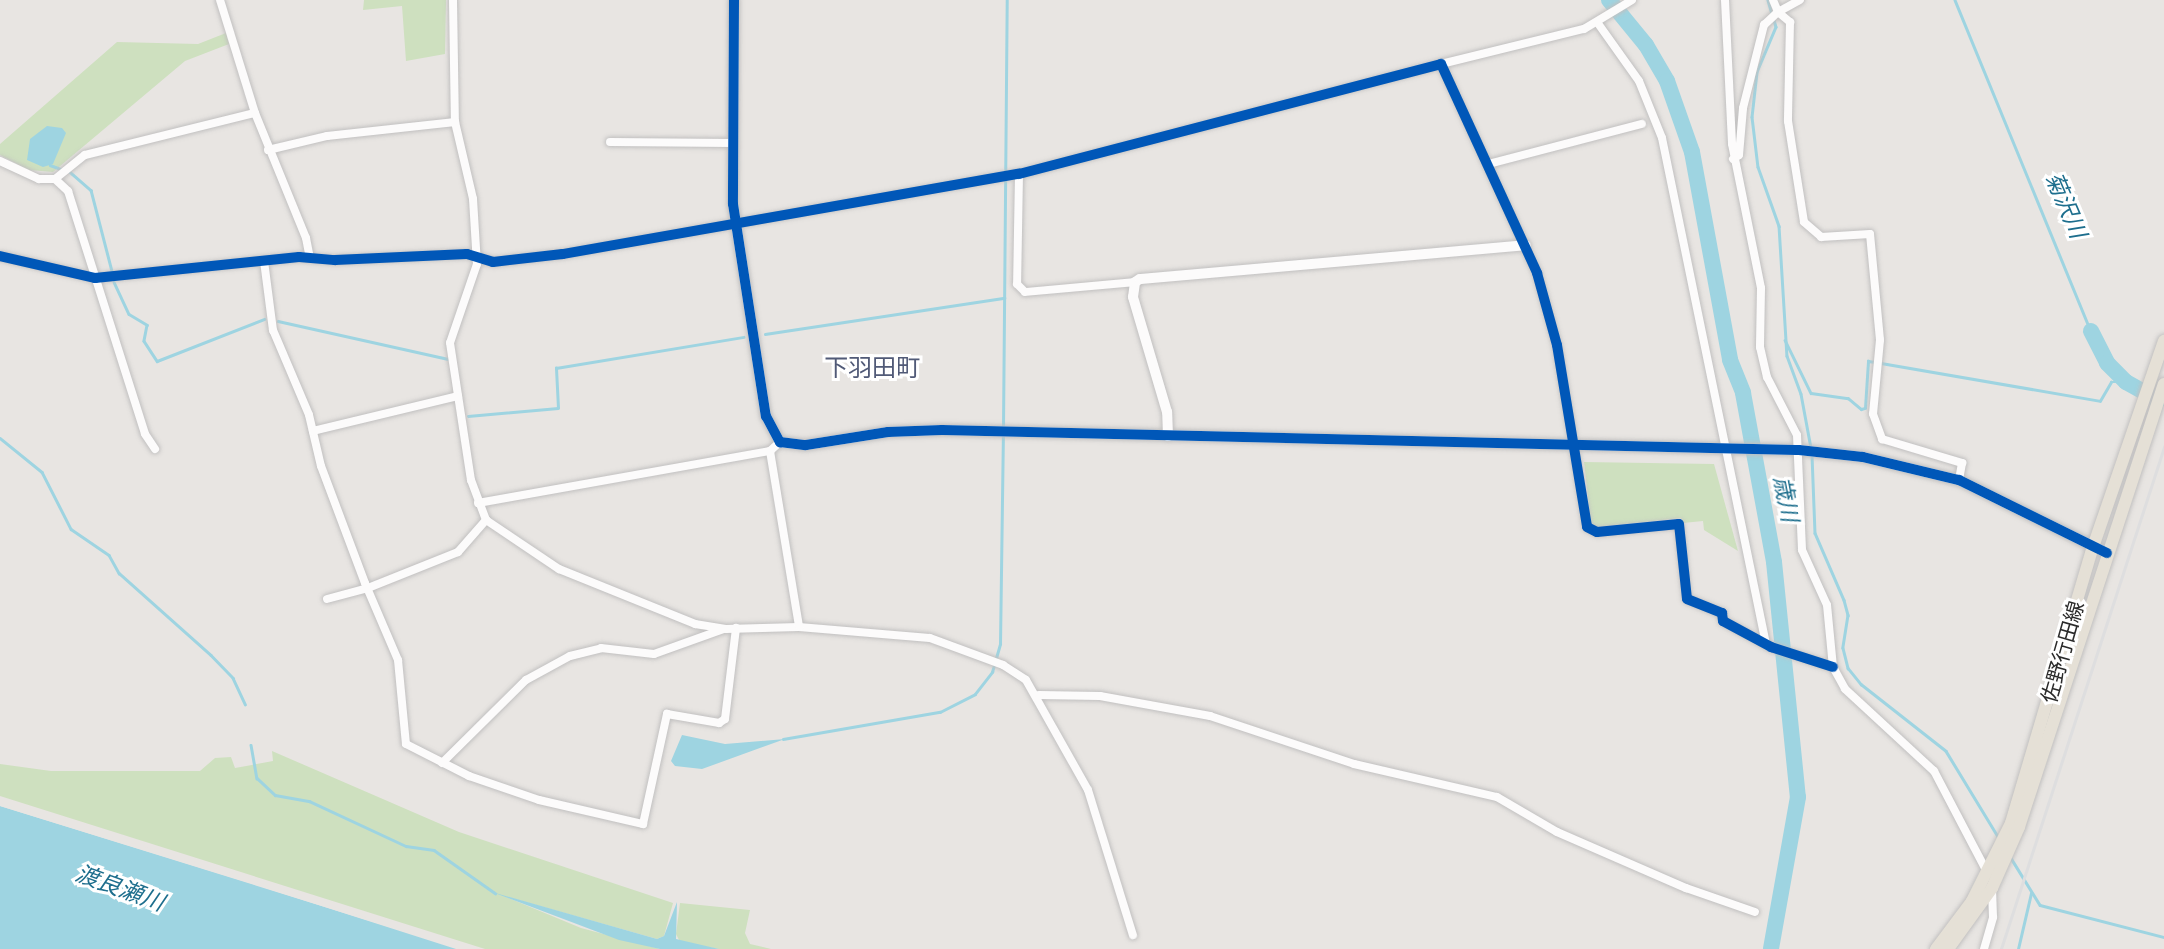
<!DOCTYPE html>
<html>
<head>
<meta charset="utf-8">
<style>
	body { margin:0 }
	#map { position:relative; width:2164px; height:949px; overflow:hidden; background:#e8e5e2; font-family:Montserrat,"Noto Sans JP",sans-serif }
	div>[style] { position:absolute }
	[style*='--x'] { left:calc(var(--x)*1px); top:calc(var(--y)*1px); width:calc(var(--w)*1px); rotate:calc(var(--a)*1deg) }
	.green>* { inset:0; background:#cee0bf }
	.water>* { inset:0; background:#9ed4e1 }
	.pier>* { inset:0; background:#e8e5e2 }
	.stream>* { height:2.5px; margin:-1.25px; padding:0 1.25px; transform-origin:1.25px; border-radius:1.25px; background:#9ed4e1 }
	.river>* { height:16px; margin:-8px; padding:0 8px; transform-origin:8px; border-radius:8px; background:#9ed4e1 }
	.roads { filter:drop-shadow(0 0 2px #c1c0c0) drop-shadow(0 0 2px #c1c0c0) }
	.minor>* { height:8px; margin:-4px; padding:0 4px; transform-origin:4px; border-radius:4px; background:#fcfbfb }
	.tertiary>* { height:10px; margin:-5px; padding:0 5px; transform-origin:5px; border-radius:5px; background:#fcfbfb }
	.primary>* { height:12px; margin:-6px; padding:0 6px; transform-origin:6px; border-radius:6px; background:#e5e0d6 }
	.rail>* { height:2.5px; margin:-1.25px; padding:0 1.25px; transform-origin:1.25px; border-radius:1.25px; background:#dededf }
	.cycleway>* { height:10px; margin:-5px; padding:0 5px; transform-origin:5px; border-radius:5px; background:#0057b8 }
	span { translate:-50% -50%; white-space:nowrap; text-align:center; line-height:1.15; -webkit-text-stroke:6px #fff; paint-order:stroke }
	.street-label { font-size:21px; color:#2b2b2b }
	.water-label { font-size:23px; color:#1d6e8d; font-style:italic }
	.quarter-label { font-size:24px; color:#515a77 }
</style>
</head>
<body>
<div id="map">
	<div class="green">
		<i style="clip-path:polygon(364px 0,446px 0,445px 54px,406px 61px,402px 6px,363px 10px)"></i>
		<i style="clip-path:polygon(226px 33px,229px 44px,185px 61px,53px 172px,29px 170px,0 155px,0 144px,117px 42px,198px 44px)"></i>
		<i style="clip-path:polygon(1584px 462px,1714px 464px,1738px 551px,1704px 530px,1703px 521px,1683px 523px,1681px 518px,1596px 527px,1591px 523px)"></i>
		<i style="clip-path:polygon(272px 751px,459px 832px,673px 903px,664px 936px,657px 939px,504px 896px,581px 928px,660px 949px,485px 949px,0 796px,0 764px,51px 771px,200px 771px,215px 758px,231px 757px,235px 768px,273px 761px)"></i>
		<i style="clip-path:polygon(680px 903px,750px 910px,745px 933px,750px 944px,771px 949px,719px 949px,680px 942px,676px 934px)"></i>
	</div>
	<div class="water">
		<i style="clip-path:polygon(47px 126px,62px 128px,66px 133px,53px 164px,43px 167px,27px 160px,30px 139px)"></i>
		<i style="clip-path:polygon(682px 735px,725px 744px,785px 739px,702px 769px,675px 766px,671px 761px)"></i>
		<i style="clip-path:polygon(0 806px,256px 885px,456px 949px,0 949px)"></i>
		<i style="clip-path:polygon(492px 892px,657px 939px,664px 936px,677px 902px,676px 939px,719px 949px,660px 949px,619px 940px)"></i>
	</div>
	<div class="pier">
		<i style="clip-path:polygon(1px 803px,257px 881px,460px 949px,0 806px)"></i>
	</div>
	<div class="stream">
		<i style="--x:1768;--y:0;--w:15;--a:74"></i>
		<i style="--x:1955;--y:0;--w:358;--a:67.7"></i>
		<i style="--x:1774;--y:20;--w:7;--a:74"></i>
		<i style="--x:1776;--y:27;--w:49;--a:112.9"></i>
		<i style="--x:1757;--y:72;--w:45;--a:96.3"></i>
		<i style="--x:1752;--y:117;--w:50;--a:83.2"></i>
		<i style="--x:1758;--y:167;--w:63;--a:70.4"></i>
		<i style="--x:1779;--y:226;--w:130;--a:86.5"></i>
		<i style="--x:1787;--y:356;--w:40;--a:69.8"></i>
		<i style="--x:1801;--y:394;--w:55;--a:79.5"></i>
		<i style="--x:50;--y:165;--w:15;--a:20"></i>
		<i style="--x:70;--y:172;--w:28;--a:41"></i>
		<i style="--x:91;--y:190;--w:84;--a:75.5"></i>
		<i style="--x:114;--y:282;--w:35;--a:65"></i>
		<i style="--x:129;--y:314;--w:21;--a:31"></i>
		<i style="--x:147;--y:325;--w:16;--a:101"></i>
		<i style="--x:144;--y:341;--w:24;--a:57"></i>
		<i style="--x:157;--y:361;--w:115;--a:-21.4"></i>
		<i style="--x:278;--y:321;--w:174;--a:12.6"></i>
		<i style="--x:765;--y:334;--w:242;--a:-8.6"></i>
		<i style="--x:1785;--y:340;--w:59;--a:63.9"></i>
		<i style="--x:1811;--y:393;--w:37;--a:8"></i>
		<i style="--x:1848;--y:398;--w:17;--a:40"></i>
		<i style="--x:1861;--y:409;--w:4;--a:-14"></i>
		<i style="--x:1865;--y:408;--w:47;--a:-86.3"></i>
		<i style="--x:1868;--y:361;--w:7;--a:8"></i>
		<i style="--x:1881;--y:363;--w:222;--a:9.8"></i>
		<i style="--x:2100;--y:401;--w:22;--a:-60"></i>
		<i style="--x:2111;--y:382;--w:15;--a:0"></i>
		<i style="--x:468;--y:416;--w:90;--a:-5.1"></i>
		<i style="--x:558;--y:408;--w:40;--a:-92.9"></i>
		<i style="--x:556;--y:368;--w:190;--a:-9.4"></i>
		<i style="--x:1003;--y:427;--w:427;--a:-89.5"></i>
		<i style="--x:0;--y:438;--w:54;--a:39"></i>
		<i style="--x:42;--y:472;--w:64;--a:63"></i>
		<i style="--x:71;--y:529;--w:46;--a:34.4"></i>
		<i style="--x:109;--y:555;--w:21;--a:61"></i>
		<i style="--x:119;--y:573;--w:123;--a:41.7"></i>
		<i style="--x:211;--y:655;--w:32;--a:46"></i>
		<i style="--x:233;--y:678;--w:29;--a:65"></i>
		<i style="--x:1812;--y:455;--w:78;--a:87.8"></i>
		<i style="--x:1815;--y:533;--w:73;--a:66.6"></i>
		<i style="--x:1844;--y:600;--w:16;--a:75"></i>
		<i style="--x:1848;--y:615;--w:33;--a:99"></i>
		<i style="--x:1843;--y:648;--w:21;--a:76"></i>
		<i style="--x:1848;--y:668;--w:21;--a:51"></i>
		<i style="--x:1861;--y:684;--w:108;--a:38.2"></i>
		<i style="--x:1946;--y:751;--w:102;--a:58.7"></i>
		<i style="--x:783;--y:739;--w:159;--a:-9.8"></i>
		<i style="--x:940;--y:712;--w:39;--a:-27"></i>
		<i style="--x:975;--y:694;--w:28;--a:-52"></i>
		<i style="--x:992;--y:672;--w:29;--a:-74"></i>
		<i style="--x:1000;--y:644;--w:210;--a:-89.2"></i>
		<i style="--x:251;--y:745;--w:34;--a:80"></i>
		<i style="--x:257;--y:778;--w:25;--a:43"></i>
		<i style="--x:275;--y:795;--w:35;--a:10"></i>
		<i style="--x:309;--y:801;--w:107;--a:24.9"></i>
		<i style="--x:406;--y:846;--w:28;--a:8"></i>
		<i style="--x:434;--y:850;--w:75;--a:35.2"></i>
		<i style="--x:2011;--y:858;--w:55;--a:58.3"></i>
		<i style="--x:2040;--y:905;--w:128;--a:14.5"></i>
		<i style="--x:2018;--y:949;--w:57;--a:-76.9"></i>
	</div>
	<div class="river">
		<i style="--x:1609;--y:0;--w:58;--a:50.6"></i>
		<i style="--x:1646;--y:45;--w:42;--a:59.7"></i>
		<i style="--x:1667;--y:81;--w:75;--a:70.6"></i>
		<i style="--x:1692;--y:152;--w:211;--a:79.6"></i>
		<i style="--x:1730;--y:360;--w:35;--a:68"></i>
		<i style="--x:1743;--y:393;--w:172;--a:79.6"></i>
		<i style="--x:1774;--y:562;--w:236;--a:84.2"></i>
		<i style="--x:1798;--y:797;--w:154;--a:100.1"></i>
		<i style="--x:2091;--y:331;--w:36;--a:63"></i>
		<i style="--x:2107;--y:363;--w:27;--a:45"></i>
		<i style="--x:2126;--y:382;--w:37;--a:29"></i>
	</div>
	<div class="roads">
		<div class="minor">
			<i style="--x:220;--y:0;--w:118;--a:72.8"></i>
			<i style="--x:255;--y:113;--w:135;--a:67.8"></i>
			<i style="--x:306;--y:238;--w:20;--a:79"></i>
			<i style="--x:453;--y:0;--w:122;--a:89.1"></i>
			<i style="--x:455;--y:122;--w:79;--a:76.8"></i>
			<i style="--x:473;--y:199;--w:65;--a:86.5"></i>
			<i style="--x:477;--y:264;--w:83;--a:108.9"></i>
			<i style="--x:450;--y:343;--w:139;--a:81.3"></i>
			<i style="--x:471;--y:480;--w:43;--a:69.4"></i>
			<i style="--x:486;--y:520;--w:88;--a:33.9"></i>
			<i style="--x:559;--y:569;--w:147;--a:22"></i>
			<i style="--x:695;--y:624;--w:31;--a:9"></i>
			<i style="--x:726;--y:629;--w:73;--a:-1.6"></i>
			<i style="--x:799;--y:627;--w:131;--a:4.8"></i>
			<i style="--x:930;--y:638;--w:78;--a:20.3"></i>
			<i style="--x:1003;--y:665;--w:27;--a:33"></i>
			<i style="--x:1026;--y:680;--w:126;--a:60.6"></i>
			<i style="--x:1088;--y:790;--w:152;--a:72.8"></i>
			<i style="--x:1725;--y:0;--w:144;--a:87.2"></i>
			<i style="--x:1732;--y:144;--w:147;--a:78.6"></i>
			<i style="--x:1761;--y:288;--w:59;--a:91"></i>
			<i style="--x:1760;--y:347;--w:31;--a:77"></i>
			<i style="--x:1767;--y:377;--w:65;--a:62.7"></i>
			<i style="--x:1797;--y:435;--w:115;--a:87.5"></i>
			<i style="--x:1802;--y:550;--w:60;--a:65.6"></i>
			<i style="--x:1827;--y:605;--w:62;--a:84.5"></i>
			<i style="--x:1833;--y:667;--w:25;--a:61"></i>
			<i style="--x:1845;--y:689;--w:121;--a:42.7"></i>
			<i style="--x:1934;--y:771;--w:114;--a:62.3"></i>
			<i style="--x:1773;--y:0;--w:13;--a:67"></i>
			<i style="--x:1778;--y:12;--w:25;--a:-29"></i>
			<i style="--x:1597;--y:22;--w:72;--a:54.6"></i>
			<i style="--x:1639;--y:81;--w:61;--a:68"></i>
			<i style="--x:1662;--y:138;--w:517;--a:78.39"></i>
			<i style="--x:1441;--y:64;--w:147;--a:-13.8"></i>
			<i style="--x:1584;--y:29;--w:56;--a:-31.1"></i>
			<i style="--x:610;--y:142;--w:123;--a:0.5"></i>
			<i style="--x:268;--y:150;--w:61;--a:-13.3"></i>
			<i style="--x:327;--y:136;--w:129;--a:-6.2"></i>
			<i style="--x:1733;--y:159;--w:7;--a:-34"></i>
			<i style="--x:1739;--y:155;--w:47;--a:-85.1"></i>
			<i style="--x:1743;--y:108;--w:86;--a:-75.8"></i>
			<i style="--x:1764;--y:25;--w:19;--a:-43"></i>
			<i style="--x:1778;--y:12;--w:16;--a:40"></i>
			<i style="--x:1790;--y:22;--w:99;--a:91.2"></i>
			<i style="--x:1788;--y:121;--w:102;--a:81"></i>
			<i style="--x:1804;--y:222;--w:23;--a:41"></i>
			<i style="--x:1821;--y:237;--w:49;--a:-3.5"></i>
			<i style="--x:1870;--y:234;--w:106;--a:84.6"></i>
			<i style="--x:1880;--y:340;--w:74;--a:95.4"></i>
			<i style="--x:1873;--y:414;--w:27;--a:70"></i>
			<i style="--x:1882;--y:439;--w:84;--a:16.7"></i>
			<i style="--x:1962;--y:463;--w:17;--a:100"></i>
			<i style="--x:0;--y:161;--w:43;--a:24.8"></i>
			<i style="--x:39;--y:179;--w:16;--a:0"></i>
			<i style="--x:55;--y:179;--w:38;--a:-39"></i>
			<i style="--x:85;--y:155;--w:175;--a:-13.9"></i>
			<i style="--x:1488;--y:164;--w:159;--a:-14.6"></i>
			<i style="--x:1019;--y:174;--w:110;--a:91"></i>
			<i style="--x:1017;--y:284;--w:11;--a:45"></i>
			<i style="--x:1025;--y:292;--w:110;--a:-5.2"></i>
			<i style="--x:55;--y:179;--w:18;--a:43"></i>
			<i style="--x:68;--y:191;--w:255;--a:72.4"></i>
			<i style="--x:145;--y:434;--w:18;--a:56"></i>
			<i style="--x:0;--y:256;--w:98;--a:13"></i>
			<i style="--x:95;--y:278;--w:205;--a:-5.9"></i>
			<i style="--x:299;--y:257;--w:36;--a:5"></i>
			<i style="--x:335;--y:260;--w:132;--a:-2.6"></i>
			<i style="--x:467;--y:254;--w:27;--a:17"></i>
			<i style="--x:493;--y:262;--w:70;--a:-6.5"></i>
			<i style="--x:563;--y:254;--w:463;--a:-10"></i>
			<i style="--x:1019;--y:174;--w:436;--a:-14.6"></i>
			<i style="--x:1441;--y:64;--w:230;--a:65.3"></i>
			<i style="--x:1537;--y:273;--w:75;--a:74.5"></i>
			<i style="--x:1557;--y:345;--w:184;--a:80.6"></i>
			<i style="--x:1587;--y:527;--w:11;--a:27"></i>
			<i style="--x:1597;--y:532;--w:82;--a:-5.6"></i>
			<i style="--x:1679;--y:524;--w:75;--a:83.9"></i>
			<i style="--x:1687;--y:599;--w:38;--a:22"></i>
			<i style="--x:1722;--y:613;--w:8;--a:83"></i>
			<i style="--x:1723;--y:621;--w:55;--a:28.4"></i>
			<i style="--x:1771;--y:647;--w:65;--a:17.9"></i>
			<i style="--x:264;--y:261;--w:70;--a:82.6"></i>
			<i style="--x:273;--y:330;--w:92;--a:67"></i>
			<i style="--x:309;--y:415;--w:52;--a:76.8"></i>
			<i style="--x:321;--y:466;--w:125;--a:69.4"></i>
			<i style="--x:365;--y:583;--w:84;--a:66.8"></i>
			<i style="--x:398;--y:660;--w:84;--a:84.6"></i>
			<i style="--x:406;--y:744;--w:71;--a:26.9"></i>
			<i style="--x:469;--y:776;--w:74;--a:18.9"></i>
			<i style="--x:539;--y:800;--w:107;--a:13"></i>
			<i style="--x:643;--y:824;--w:113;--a:-77.7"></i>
			<i style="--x:667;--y:714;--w:53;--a:9.8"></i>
			<i style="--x:719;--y:723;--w:7;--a:-34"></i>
			<i style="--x:725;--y:719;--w:92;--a:-83.1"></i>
			<i style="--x:313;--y:431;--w:149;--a:-13.6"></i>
			<i style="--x:770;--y:451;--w:178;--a:80.6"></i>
			<i style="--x:478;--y:503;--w:297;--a:-10.1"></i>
			<i style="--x:770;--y:451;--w:13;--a:-42"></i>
			<i style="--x:327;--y:599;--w:42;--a:-15"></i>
			<i style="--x:368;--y:588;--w:97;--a:-21.8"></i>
			<i style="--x:458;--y:552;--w:43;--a:-48.8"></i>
			<i style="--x:1039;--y:695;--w:61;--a:0.9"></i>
			<i style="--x:1100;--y:696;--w:112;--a:10.3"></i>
			<i style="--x:1210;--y:716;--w:152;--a:18.4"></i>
			<i style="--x:1354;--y:764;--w:147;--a:13"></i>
			<i style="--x:1497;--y:797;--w:69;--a:30.3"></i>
			<i style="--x:1557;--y:832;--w:141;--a:23.5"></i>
			<i style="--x:1686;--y:888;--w:73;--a:19.2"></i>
			<i style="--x:442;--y:763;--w:118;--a:-44.7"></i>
			<i style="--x:526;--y:680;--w:50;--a:-28.6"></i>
			<i style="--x:570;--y:656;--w:32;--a:-14"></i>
			<i style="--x:601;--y:648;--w:53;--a:6.5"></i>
			<i style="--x:654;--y:654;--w:74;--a:-19.7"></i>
			<i style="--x:1984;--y:949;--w:33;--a:-74"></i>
			<i style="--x:1993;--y:917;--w:29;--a:-92"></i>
		</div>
		<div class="tertiary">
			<i style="--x:734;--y:0;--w:204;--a:90.3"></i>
			<i style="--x:733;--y:204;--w:215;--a:81.2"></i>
			<i style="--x:766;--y:416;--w:30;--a:62"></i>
			<i style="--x:780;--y:442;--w:26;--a:7"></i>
			<i style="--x:806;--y:445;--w:83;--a:-9"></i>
			<i style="--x:888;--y:432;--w:54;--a:-2.1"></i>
			<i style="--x:942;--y:430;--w:857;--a:1.34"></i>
			<i style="--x:1799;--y:450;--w:64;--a:6.2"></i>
			<i style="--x:1863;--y:457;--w:99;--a:13.5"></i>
			<i style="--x:1959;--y:480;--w:165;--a:26.3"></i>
			<i style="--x:1168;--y:436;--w:24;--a:-92"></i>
			<i style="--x:1167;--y:412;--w:120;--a:-106.5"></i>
			<i style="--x:1133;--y:297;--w:15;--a:-82"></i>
			<i style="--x:1135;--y:282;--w:6;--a:-31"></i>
			<i style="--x:1140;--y:279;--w:387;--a:-5"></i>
		</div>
		<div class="primary">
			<i style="--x:1936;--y:949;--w:60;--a:-53.1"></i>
			<i style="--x:1972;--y:901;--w:87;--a:-63.4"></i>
			<i style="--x:2011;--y:823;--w:288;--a:-73.5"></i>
			<i style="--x:2093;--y:547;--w:218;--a:-71"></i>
			<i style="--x:1948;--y:949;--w:75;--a:-54.2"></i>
			<i style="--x:1992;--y:888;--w:67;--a:-66.1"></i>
			<i style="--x:2019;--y:827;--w:466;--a:-71.9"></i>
		</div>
	</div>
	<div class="rail">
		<i style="--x:2001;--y:949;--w:528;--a:-72.01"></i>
	</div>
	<div class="cycleway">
		<i style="--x:734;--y:0;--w:204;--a:90.3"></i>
		<i style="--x:733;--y:204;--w:215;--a:81.2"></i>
		<i style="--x:766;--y:416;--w:30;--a:62"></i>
		<i style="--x:780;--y:442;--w:26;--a:7"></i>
		<i style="--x:806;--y:445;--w:83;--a:-9"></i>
		<i style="--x:888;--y:432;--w:54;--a:-2.1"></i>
		<i style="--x:942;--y:430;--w:857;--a:1.34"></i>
		<i style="--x:1799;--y:450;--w:64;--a:6.2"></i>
		<i style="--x:1863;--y:457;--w:99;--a:13.5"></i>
		<i style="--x:1959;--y:480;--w:165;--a:26.3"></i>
		<i style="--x:0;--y:256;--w:98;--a:13"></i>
		<i style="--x:95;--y:278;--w:205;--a:-5.9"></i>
		<i style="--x:299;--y:257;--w:36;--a:5"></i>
		<i style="--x:335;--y:260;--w:132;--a:-2.6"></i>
		<i style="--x:467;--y:254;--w:27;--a:17"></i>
		<i style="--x:493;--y:262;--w:70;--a:-6.5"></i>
		<i style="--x:563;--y:254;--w:463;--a:-10"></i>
		<i style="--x:1019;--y:174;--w:436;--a:-14.6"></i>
		<i style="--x:1441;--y:64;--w:230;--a:65.3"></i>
		<i style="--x:1537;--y:273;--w:75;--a:74.5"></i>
		<i style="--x:1557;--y:345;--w:184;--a:80.6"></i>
		<i style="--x:1587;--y:527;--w:11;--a:27"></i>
		<i style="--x:1597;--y:532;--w:82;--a:-5.6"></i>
		<i style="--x:1679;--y:524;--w:75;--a:83.9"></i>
		<i style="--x:1687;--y:599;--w:38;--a:22"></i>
		<i style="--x:1722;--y:613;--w:8;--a:83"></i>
		<i style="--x:1723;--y:621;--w:55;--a:28.4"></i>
		<i style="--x:1771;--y:647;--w:65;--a:17.9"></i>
	</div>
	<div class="street-label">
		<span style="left:2063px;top:652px;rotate:-74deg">佐野行田線</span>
	</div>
	<div class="water-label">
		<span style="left:2066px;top:205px;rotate:67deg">菊沢川</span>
		<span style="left:1786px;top:499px;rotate:79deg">歳川</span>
		<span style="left:120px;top:888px;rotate:20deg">渡良瀬川</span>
	</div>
	<div class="quarter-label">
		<span style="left:872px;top:368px">下羽田町</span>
	</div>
</div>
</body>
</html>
